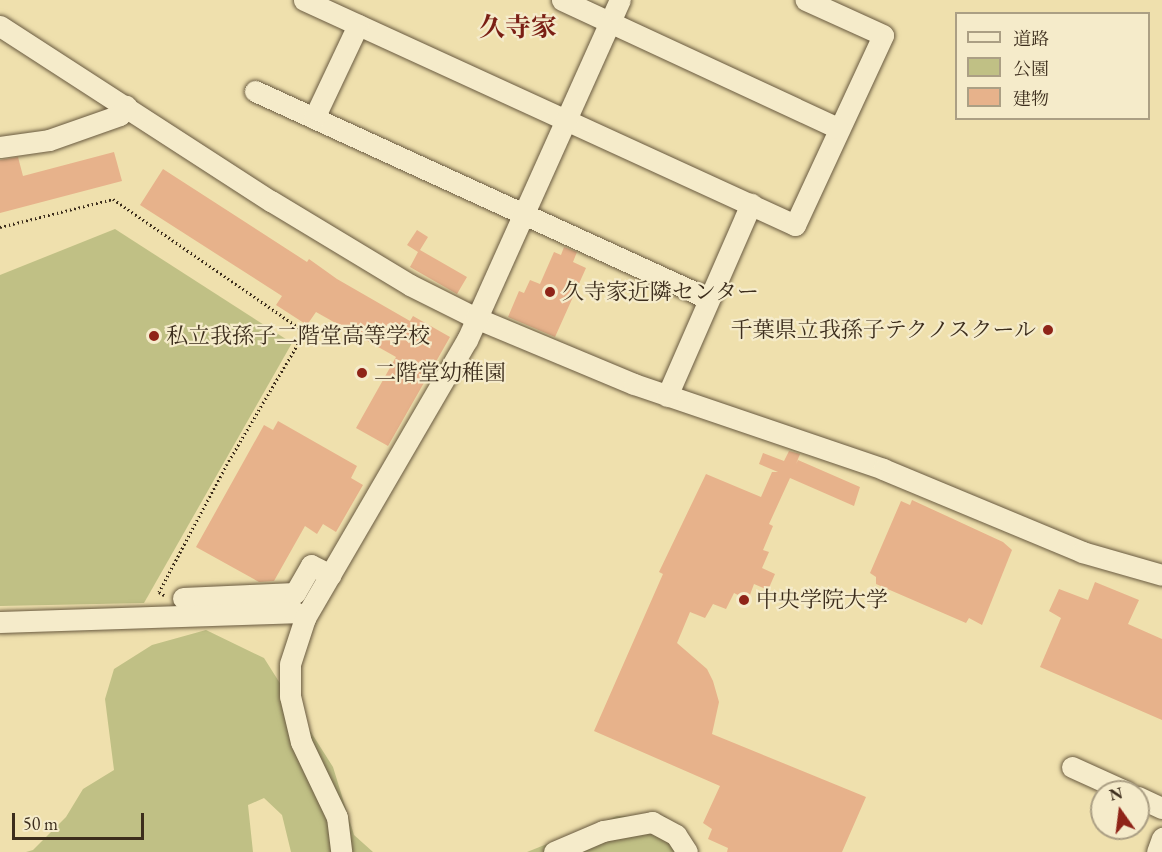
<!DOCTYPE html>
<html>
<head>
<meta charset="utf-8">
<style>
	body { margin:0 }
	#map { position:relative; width:1162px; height:852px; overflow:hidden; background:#efe0ad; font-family:"EB Garamond","Noto Serif JP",serif }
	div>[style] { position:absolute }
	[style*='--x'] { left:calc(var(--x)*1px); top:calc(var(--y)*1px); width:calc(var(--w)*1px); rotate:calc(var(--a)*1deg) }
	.green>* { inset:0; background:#c0c085 }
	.building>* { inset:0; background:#e7b28b }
	.path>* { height:3px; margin-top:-1.5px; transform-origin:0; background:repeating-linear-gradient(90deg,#3c2d1c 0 1.5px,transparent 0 4.5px) }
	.roads { filter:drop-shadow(0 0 2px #695a40) drop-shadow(0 0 2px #695a40) }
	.minor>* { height:21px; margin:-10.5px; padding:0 10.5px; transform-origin:10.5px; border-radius:10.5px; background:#f5ebca }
	.dots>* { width:16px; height:16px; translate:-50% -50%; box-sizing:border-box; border:3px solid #f5ebca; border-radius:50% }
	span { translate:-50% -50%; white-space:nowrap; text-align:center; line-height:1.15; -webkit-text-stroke:4.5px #f5ebca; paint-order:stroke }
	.poi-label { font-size:22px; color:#3c2d1c }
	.left { translate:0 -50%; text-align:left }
	.right { translate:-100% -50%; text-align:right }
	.quarter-label { font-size:26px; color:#7a1f14; font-weight:700 }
	.legend { position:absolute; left:955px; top:12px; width:195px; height:108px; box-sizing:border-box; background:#f5ebca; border:2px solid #ab9f84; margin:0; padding:8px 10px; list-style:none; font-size:18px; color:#3c2d1c }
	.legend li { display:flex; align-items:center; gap:12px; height:30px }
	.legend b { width:30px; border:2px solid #ab9f84 }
	.north { position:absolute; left:1090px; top:780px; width:60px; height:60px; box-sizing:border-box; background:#f5ebca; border:2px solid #ab9f84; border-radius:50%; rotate:346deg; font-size:16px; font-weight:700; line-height:24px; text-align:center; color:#3c2d1c }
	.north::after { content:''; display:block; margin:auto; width:21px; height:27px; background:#8f2418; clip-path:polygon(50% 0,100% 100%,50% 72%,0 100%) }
	.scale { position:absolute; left:12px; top:813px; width:132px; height:27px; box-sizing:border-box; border:3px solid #3c2d1c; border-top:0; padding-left:8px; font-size:18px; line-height:21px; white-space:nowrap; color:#3c2d1c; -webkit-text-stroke:4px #f5ebca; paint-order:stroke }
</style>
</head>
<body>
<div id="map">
	<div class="green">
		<i style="clip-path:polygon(115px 229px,292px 343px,144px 603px,0 606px,0 275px)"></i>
		<i style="clip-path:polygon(206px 630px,264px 658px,333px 767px,354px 835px,373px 852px,291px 852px,282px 815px,264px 798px,248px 805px,253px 852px,26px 852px,33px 850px,66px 817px,83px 789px,114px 770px,105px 699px,114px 669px,152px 645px)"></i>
		<i style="clip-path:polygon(617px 816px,665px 816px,697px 852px,527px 852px)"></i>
	</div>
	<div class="building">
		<i style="clip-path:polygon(114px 152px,122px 181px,0 213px,0 160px,18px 157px,23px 176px)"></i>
		<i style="clip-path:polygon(163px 169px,307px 262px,309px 259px,337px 279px,410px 321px,413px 316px,450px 337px,388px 446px,356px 428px,396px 357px,316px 312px,307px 325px,276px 305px,282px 296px,140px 205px)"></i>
		<i style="clip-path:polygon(417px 230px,428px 237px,420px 250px,467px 277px,457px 294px,410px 267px,418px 252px,407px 245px)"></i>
		<i style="clip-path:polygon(564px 247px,577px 252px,573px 262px,586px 268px,555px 337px,508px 317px,519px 291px,524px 293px,530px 280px,540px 284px,554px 252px,561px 255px)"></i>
		<i style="clip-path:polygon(278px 421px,357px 466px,351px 478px,363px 485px,336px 532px,323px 524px,317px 534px,305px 526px,274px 581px,259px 582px,196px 547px,264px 425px,273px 430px)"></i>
		<i style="clip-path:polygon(789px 451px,800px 454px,796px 464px,798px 460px,860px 487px,854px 506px,790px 478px,769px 524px,773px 526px,763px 550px,769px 552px,762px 568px,775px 574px,768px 590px,754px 584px,748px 600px,734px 593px,726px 609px,713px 604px,705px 618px,690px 612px,677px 643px,707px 669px,713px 681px,719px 702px,712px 734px,866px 797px,842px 852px,727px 852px,728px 848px,708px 839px,712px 829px,703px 823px,720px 786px,594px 731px,663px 574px,659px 572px,706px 474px,761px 497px,772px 472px,778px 472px,759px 464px,763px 453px,784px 461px)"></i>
		<i style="clip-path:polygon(912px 500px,1003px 542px,1012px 550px,982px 625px,969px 618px,966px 623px,876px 584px,876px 577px,870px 573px,901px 501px,910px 505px)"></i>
		<i style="clip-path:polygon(1095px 582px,1139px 600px,1128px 624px,1162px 639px,1162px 720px,1040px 667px,1061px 618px,1049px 611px,1059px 589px,1088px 600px)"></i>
	</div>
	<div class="path">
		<i style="--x:0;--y:227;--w:116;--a:-13.9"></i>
		<i style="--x:113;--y:199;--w:234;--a:34.7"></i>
		<i style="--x:305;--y:332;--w:153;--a:120.6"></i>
		<i style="--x:227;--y:464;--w:145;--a:118"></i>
		<i style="--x:159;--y:592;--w:6;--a:31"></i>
	</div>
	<div class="roads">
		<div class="minor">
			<i style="--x:304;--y:0;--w:540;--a:24.62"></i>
			<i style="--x:795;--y:225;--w:209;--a:-65.1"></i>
			<i style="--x:883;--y:35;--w:85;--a:-155.6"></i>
			<i style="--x:562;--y:0;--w:304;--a:24.9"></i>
			<i style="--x:0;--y:26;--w:323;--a:32.9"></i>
			<i style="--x:271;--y:201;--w:162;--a:31.1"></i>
			<i style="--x:410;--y:285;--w:74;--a:26.6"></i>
			<i style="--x:476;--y:318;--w:171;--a:22.7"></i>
			<i style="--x:634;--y:384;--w:263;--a:18.8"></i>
			<i style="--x:883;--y:469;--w:216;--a:22.6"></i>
			<i style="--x:1082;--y:552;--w:83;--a:16"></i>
			<i style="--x:255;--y:91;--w:498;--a:24.6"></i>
			<i style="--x:314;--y:118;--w:103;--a:-64.7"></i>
			<i style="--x:0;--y:147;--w:49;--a:-8.1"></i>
			<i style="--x:49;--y:140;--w:75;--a:-19.4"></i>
			<i style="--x:120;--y:115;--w:11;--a:-56"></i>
			<i style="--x:667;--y:396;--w:210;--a:-66.4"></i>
			<i style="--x:183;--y:598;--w:112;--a:-2.6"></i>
			<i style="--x:295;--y:593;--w:32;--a:-60"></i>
			<i style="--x:311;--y:565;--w:22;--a:27"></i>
			<i style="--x:305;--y:618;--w:322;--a:-59.8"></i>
			<i style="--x:467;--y:340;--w:373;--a:-65.8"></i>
			<i style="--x:0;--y:622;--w:295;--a:-1.9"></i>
			<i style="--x:295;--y:612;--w:12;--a:31"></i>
			<i style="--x:305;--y:618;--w:48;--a:108.1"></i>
			<i style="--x:290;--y:664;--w:32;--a:90"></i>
			<i style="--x:290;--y:696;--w:47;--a:76.6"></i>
			<i style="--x:301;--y:742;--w:83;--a:64.4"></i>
			<i style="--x:337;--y:817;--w:35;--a:83"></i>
			<i style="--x:1072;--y:767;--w:60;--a:24.4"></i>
			<i style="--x:1138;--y:797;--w:26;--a:25"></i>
			<i style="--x:554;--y:852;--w:53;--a:-23.2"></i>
			<i style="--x:603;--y:831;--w:50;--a:-10.4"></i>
			<i style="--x:652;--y:822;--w:27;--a:28"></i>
			<i style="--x:676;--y:835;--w:20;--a:57"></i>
			<i style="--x:1157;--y:852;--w:15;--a:-70"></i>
		</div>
	</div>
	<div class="dots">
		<i style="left:550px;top:292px;background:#8f2418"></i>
		<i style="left:1048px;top:330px;background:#8f2418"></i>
		<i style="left:154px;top:336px;background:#8f2418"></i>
		<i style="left:362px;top:373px;background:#8f2418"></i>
		<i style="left:744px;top:600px;background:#8f2418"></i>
	</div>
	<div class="poi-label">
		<span class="left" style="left:562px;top:292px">久寺家近隣センター</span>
		<span class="right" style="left:1036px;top:330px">千葉県立我孫子テクノスクール</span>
		<span class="left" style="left:166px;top:336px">私立我孫子二階堂高等学校</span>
		<span class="left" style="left:374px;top:373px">二階堂幼稚園</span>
		<span class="left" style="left:756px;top:600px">中央学院大学</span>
	</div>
	<div class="quarter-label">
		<span style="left:518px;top:28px">久寺家</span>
	</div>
	<ul class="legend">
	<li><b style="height:8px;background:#f5ebca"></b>道路</li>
	<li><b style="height:16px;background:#c0c085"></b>公園</li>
	<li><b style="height:16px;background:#e7b28b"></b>建物</li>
	</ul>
	<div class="north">N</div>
	<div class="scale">50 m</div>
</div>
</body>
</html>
